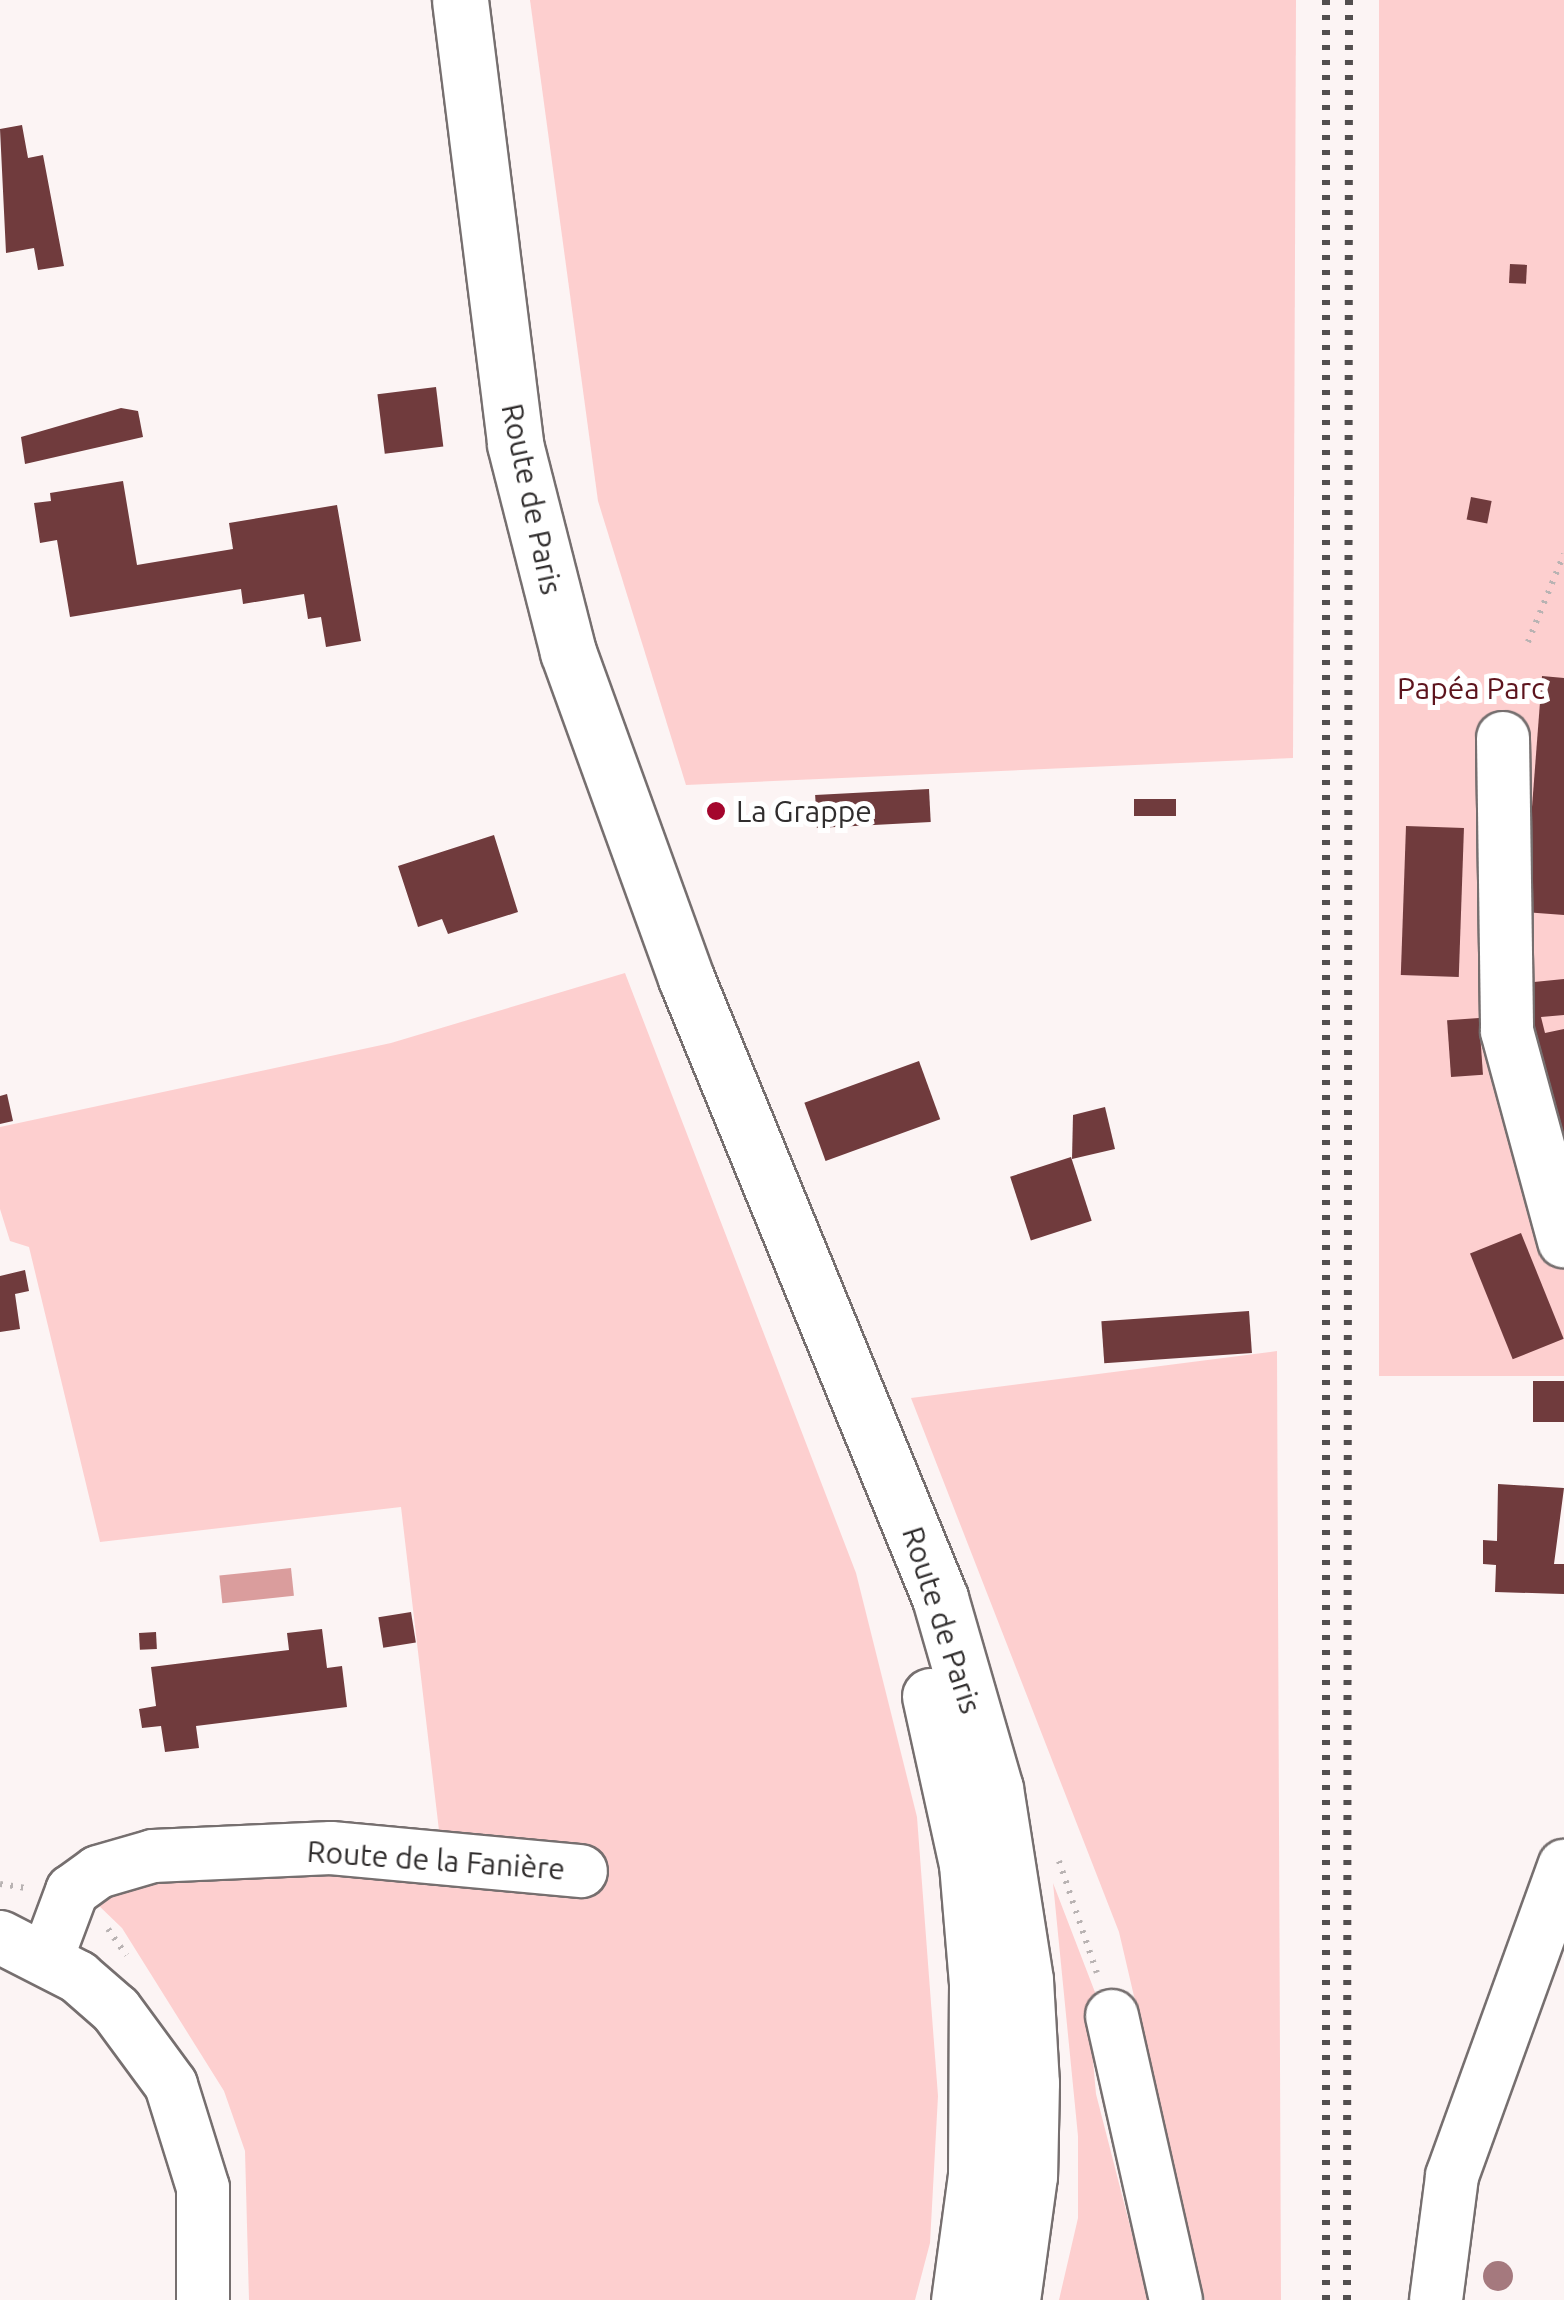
<!DOCTYPE html>
<html>
<head>
<meta charset="utf-8">
<style>
  body { margin:0 }
  #map { position:relative; width:1564px; height:2300px; overflow:hidden; background:#fcf4f4; font-family:Ubuntu,sans-serif }
  div>[style] { position:absolute }
  .green>* { inset:0; background:#fdcfcf; transform-origin:0 0 }
  .water>* { inset:0; background:#da9d9d; transform-origin:0 0 }
  .building>* { inset:0; background:#703b3d; transform-origin:0 0 }
  .path>* { height:6px; margin-top:-3px; transform-origin:0; background:repeating-linear-gradient(90deg,#b9b3b3 0 2.5px,transparent 0 10.5px) }
  .roads { filter:drop-shadow(2px 0 #766f6f) drop-shadow(-2px 0 #766f6f) drop-shadow(0 2px #766f6f) drop-shadow(0 -2px #766f6f) }
  .minor>* { height:52px; margin:-26px; padding:0 26px; transform-origin:26px; border-radius:26px; background:#fff }
  .major>* { height:55px; margin:-27.5px; padding:0 27.5px; transform-origin:27.5px; border-radius:27.5px; background:#fff }
  .rail>* { height:8px; margin-top:-4px; transform-origin:0; background:repeating-linear-gradient(90deg,#524e4e 0 5px,transparent 0 15px) }
  .trees>* { width:30px; height:30px; margin:-15px; border-radius:50%; background:#a5797e }
  .dots>* { width:28px; height:28px; translate:-50% -50%; box-sizing:border-box; border:5px solid #fff; border-radius:50% }
  span { translate:-50% -50%; white-space:nowrap; text-align:center; line-height:1.15; -webkit-text-stroke:10px #fff; paint-order:stroke }
  .street-label { font-size:30px; color:#302d2d }
  .park-label { font-size:30px; color:#5d141d }
  .poi-label { font-size:30px; color:#302d2d }
  .left { translate:0 -50%; text-align:left }
</style>
</head>
<body>
<div id="map">
  <div class="green">
    <div style="clip-path:polygon(530px 0,1296px 0,1293px 758px,686px 785px,598px 501px)"></div>
    <div style="left:1379px;top:0;width:185px;height:1376px"></div>
    <div style="clip-path:polygon(625px 973px,856px 1573px,917px 1817px,938px 2096px,930px 2243px,915px 2300px,249px 2300px,245px 2151px,224px 2091px,122px 1928px,95px 1902px,123px 1886px,440px 1839px,401px 1507px,100px 1542px,29px 1247px,10px 1241px,0 1209px,0 1127px,391px 1043px)"></div>
    <div style="clip-path:polygon(1277px 1351px,1281px 2300px,1205px 2300px,1119px 1932px,911px 1398px)"></div>
    <div style="clip-path:polygon(1053px 1883px,1103px 2013px,1090px 2027px,1096px 2094px,1149px 2300px,1059px 2300px,1078px 2218px,1078px 2136px)"></div>
  </div>
  <div class="water">
    <div style="left:291px;top:1568px;width:28px;height:72px;rotate:84deg"></div>
  </div>
  <div class="building">
    <div style="clip-path:polygon(22px 125px,28px 158px,43px 155px,64px 266px,38px 270px,34px 248px,6px 253px,0 129px)"></div>
    <div style="left:1510px;top:264px;width:17px;height:19px;rotate:3deg"></div>
    <div style="left:436px;top:387px;width:60px;height:59px;rotate:83deg"></div>
    <div style="clip-path:polygon(121px 408px,138px 411px,143px 437px,25px 464px,21px 437px)"></div>
    <div style="clip-path:polygon(123px 481px,137px 565px,233px 549px,229px 523px,337px 505px,361px 641px,326px 647px,321px 617px,308px 619px,304px 594px,243px 604px,241px 589px,70px 617px,57px 540px,40px 543px,34px 503px,51px 501px,50px 493px)"></div>
    <div style="left:1471px;top:497px;width:21px;height:23px;rotate:11deg"></div>
    <div style="clip-path:polygon(1542px 676px,1564px 678px,1564px 915px,1524px 912px)"></div>
    <div style="left:929px;top:789px;width:33px;height:114px;rotate:87deg"></div>
    <div style="left:1176px;top:799px;width:17px;height:42px;rotate:90deg"></div>
    <div style="left:1406px;top:826px;width:58px;height:149px;rotate:2deg"></div>
    <div style="clip-path:polygon(494px 835px,518px 912px,448px 934px,442px 919px,418px 927px,398px 866px)"></div>
    <div style="clip-path:polygon(1564px 979px,1564px 1015px,1541px 1017px,1545px 1033px,1564px 1029px,1564px 1173px,1524px 983px)"></div>
    <div style="left:1479px;top:1018px;width:57px;height:32px;rotate:86deg"></div>
    <div style="left:919px;top:1061px;width:62px;height:122px;rotate:70deg"></div>
    <div style="clip-path:polygon(7px 1094px,13px 1121px,0 1124px,0 1096px)"></div>
    <div style="clip-path:polygon(1105px 1107px,1115px 1149px,1072px 1159px,1073px 1115px)"></div>
    <div style="left:1071px;top:1157px;width:67px;height:64px;rotate:72deg"></div>
    <div style="left:1521px;top:1233px;width:114px;height:55px;rotate:68deg"></div>
    <div style="clip-path:polygon(25px 1270px,29px 1291px,15px 1294px,20px 1329px,0 1332px,0 1276px)"></div>
    <div style="left:1249px;top:1311px;width:42px;height:148px;rotate:86deg"></div>
    <div style="left:1564px;top:1381px;width:41px;height:31px;rotate:90deg"></div>
    <div style="clip-path:polygon(1498px 1484px,1564px 1488px,1554px 1564px,1564px 1564px,1564px 1594px,1495px 1592px,1496px 1565px,1483px 1564px,1483px 1540px,1497px 1541px)"></div>
    <div style="left:411px;top:1612px;width:31px;height:33px;rotate:81deg"></div>
    <div style="clip-path:polygon(322px 1629px,327px 1668px,342px 1666px,347px 1707px,196px 1726px,199px 1748px,165px 1752px,161px 1726px,142px 1728px,139px 1709px,156px 1706px,151px 1667px,289px 1650px,287px 1633px)"></div>
    <div style="left:156px;top:1632px;width:17px;height:17px;rotate:87deg"></div>
  </div>
  <div class="path">
    <div style="left:1528px;top:642px;width:95px;rotate:-67.8deg"></div>
    <div style="left:1059px;top:1861px;width:118px;rotate:71.3deg"></div>
    <div style="left:0;top:1884px;width:26px;rotate:9deg"></div>
    <div style="left:108px;top:1929px;width:32px;rotate:55deg"></div>
  </div>
  <div class="roads">
    <div class="minor">
      <div style="left:1503px;top:738px;width:293px;rotate:89.2deg"></div>
      <div style="left:1507px;top:1031px;width:218px;rotate:74.8deg"></div>
      <div style="left:0;top:1937px;width:88px;rotate:27.1deg"></div>
      <div style="left:78px;top:1977px;width:50px;rotate:41deg"></div>
      <div style="left:116px;top:2010px;width:93px;rotate:53.7deg"></div>
      <div style="left:171px;top:2085px;width:108px;rotate:72.7deg"></div>
      <div style="left:203px;top:2188px;width:112px;rotate:90deg"></div>
      <div style="left:47px;top:1958px;width:72px;rotate:-69.5deg"></div>
      <div style="left:72px;top:1891px;width:32px;rotate:-36deg"></div>
      <div style="left:98px;top:1872px;width:57px;rotate:-16.2deg"></div>
      <div style="left:153px;top:1856px;width:178px;rotate:-2.6deg"></div>
      <div style="left:331px;top:1848px;width:251px;rotate:5.3deg"></div>
      <div style="left:1112px;top:2016px;width:291px;rotate:77.3deg"></div>
      <div style="left:1436px;top:2300px;width:125px;rotate:-82.6deg"></div>
      <div style="left:1452px;top:2176px;width:330px;rotate:-70.1deg"></div>
    </div>
    <div class="major">
      <div style="left:460px;top:0;width:447px;rotate:82.9deg"></div>
      <div style="left:515px;top:444px;width:215px;rotate:75.7deg"></div>
      <div style="left:568px;top:652px;width:347px;rotate:70.1deg"></div>
      <div style="left:686px;top:978px;width:670px;rotate:67.72deg"></div>
      <div style="left:940px;top:1598px;width:198px;rotate:73.9deg"></div>
      <div style="left:995px;top:1788px;width:194px;rotate:81.1deg"></div>
      <div style="left:1025px;top:1980px;width:103px;rotate:86.7deg"></div>
      <div style="left:1031px;top:2083px;width:93px;rotate:91.2deg"></div>
      <div style="left:1029px;top:2176px;width:125px;rotate:97.8deg"></div>
      <div style="left:930px;top:1696px;width:172px;rotate:77.6deg"></div>
      <div style="left:967px;top:1864px;width:120px;rotate:85.2deg"></div>
      <div style="left:977px;top:1984px;width:191px;rotate:90.3deg"></div>
      <div style="left:976px;top:2175px;width:126px;rotate:97.7deg"></div>
    </div>
  </div>
  <div class="rail">
    <div style="left:1326px;top:2300px;width:2300px;rotate:-90deg"></div>
    <div style="left:1347px;top:2300px;width:2300px;rotate:-89.95deg"></div>
  </div>
  <div class="trees">
    <div style="left:1498px;top:2276px"></div>
  </div>
  <div class="dots">
    <div style="left:716px;top:811px;background:#a4062d"></div>
  </div>
  <div class="street-label">
    <span style="left:532px;top:499px;rotate:78deg">Route de Paris</span>
    <span style="left:942px;top:1620px;rotate:72deg">Route de Paris</span>
    <span style="left:436px;top:1860px;rotate:4deg">Route de la Fanière</span>
  </div>
  <div class="park-label">
    <span style="left:1471px;top:688px">Papéa Parc</span>
  </div>
  <div class="poi-label">
    <span class="left" style="left:736px;top:811px">La Grappe</span>
  </div>
</div>
</body>
</html>
